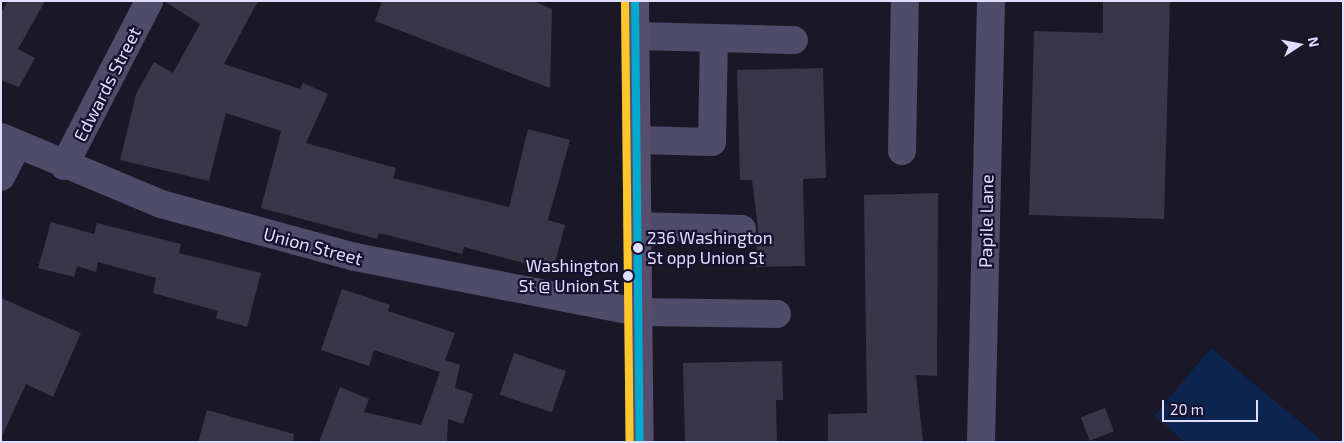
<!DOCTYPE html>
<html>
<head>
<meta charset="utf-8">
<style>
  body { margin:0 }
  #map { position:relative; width:1344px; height:443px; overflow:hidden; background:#1a1727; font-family:"Exo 2",sans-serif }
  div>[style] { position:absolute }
  .water>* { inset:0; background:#0c244e }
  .building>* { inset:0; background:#393648; transform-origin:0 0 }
  .minor>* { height:28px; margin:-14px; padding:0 14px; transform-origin:14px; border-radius:14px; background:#4e4c68 }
  .major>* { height:28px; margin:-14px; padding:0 14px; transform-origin:14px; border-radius:14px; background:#574d6c }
  .bus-1>* { height:8px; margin:-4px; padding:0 4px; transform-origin:4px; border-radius:4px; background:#00a9ce }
  .bus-2>* { height:8px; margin:-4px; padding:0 4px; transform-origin:4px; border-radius:4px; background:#ffc72c }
  .dots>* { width:14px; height:14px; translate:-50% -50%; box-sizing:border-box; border:2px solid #16112d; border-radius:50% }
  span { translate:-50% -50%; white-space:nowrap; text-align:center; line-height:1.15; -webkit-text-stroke:4.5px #16112d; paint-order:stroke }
  .bus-label { font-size:17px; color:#e1ddff }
  .left { translate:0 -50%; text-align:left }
  .right { translate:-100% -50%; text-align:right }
  .street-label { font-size:18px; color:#e1ddff }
  .frame { position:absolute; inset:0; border:2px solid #e1ddff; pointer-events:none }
  .north { position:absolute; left:1274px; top:20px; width:50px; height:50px; -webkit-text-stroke:4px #16112d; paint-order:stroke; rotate:79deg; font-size:14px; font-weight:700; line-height:20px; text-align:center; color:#e1ddff }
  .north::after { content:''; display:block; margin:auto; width:18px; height:22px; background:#e1ddff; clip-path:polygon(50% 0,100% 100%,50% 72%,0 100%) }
  .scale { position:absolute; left:1162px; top:400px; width:96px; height:22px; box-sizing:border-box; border:2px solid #e1ddff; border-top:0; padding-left:6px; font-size:15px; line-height:18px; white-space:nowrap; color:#e1ddff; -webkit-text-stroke:4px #16112d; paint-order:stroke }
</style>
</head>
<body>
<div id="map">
  <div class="water">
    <div style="clip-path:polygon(1211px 348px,1324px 442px,1185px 442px,1154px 416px)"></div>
  </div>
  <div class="building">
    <div style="clip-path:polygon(8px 1px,45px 1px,18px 49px,35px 58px,19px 87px,1px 80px,1px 13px)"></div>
    <div style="clip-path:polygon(164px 1px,258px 1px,224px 64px,300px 89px,303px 83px,328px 94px,306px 143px,396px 168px,393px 178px,509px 207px,528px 129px,570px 140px,548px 220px,565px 225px,553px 271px,464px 247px,462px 254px,379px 233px,377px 239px,261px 208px,281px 131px,226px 113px,209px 181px,120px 160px,136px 94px,154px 62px,173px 73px,200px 24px)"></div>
    <div style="clip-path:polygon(382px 1px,533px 1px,552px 9px,550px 88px,375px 21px)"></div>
    <div style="clip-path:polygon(1103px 1px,1170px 1px,1164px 219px,1029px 215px,1034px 31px,1103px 33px)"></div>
    <div style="clip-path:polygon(823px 68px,826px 178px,803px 179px,805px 266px,755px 267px,758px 229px,752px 180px,740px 180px,737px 70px)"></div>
    <div style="clip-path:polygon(938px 193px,937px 376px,916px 375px,923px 442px,828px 442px,828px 414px,867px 413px,864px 195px)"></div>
    <div style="clip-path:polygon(51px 222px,94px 234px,97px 223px,181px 244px,179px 253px,261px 273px,247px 327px,216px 318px,218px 311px,153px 293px,156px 278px,98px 262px,96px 272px,77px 266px,74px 277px,38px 268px)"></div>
    <div style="clip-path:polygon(342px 289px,390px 305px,388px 311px,455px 333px,445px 360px,460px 365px,455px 388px,473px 394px,463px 424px,448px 419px,447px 442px,319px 442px,340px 387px,369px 399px,364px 412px,421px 425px,440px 372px,374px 350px,369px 366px,321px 350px)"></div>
    <div style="clip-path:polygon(1px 298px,81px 333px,53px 397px,26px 384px,1px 438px)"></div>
    <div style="left:514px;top:353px;width:55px;height:44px;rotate:19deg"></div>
    <div style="clip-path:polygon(782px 361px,783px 400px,776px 400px,777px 442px,685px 442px,683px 363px)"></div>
    <div style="left:1105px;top:408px;width:25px;height:26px;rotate:69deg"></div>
    <div style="clip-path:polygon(207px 410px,294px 434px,293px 442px,198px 442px)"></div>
  </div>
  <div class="minor">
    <div style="left:636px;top:36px;width:158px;rotate:1.5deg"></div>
    <div style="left:1px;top:137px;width:173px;rotate:22.7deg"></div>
    <div style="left:161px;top:204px;width:201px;rotate:15.3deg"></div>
    <div style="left:355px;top:257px;width:288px;rotate:11deg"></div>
    <div style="left:638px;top:312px;width:139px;rotate:0.8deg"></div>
    <div style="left:637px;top:140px;width:75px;rotate:1.5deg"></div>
    <div style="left:712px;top:142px;width:103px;rotate:-88.9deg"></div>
    <div style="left:902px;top:151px;width:150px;rotate:-88.9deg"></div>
    <div style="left:64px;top:166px;width:186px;rotate:-62.7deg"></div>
    <div style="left:1px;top:177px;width:34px;rotate:-63deg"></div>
    <div style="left:637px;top:226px;width:105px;rotate:1.6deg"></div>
    <div style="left:981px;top:442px;width:441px;rotate:-88.7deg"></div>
  </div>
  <div class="major">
    <div style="left:635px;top:1px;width:441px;rotate:89.4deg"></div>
  </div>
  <div class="bus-1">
    <div style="left:635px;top:1px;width:441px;rotate:89.4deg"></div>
  </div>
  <div class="bus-2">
    <div style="left:625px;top:1px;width:441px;rotate:89.4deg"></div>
  </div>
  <div class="dots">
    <div style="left:638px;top:248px;background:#e1ddff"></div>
    <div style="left:628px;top:276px;background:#e1ddff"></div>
  </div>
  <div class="bus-label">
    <span class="left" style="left:647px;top:248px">236 Washington<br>St opp Union St</span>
    <span class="right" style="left:619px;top:276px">Washington<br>St @ Union St</span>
  </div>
  <div class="street-label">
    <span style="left:107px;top:84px;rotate:-63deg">Edwards Street</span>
    <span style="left:986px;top:221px;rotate:-89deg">Papile Lane</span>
    <span style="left:313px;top:246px;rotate:15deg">Union Street</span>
  </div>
  <div class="frame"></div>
  <div class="north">N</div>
  <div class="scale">20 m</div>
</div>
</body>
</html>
